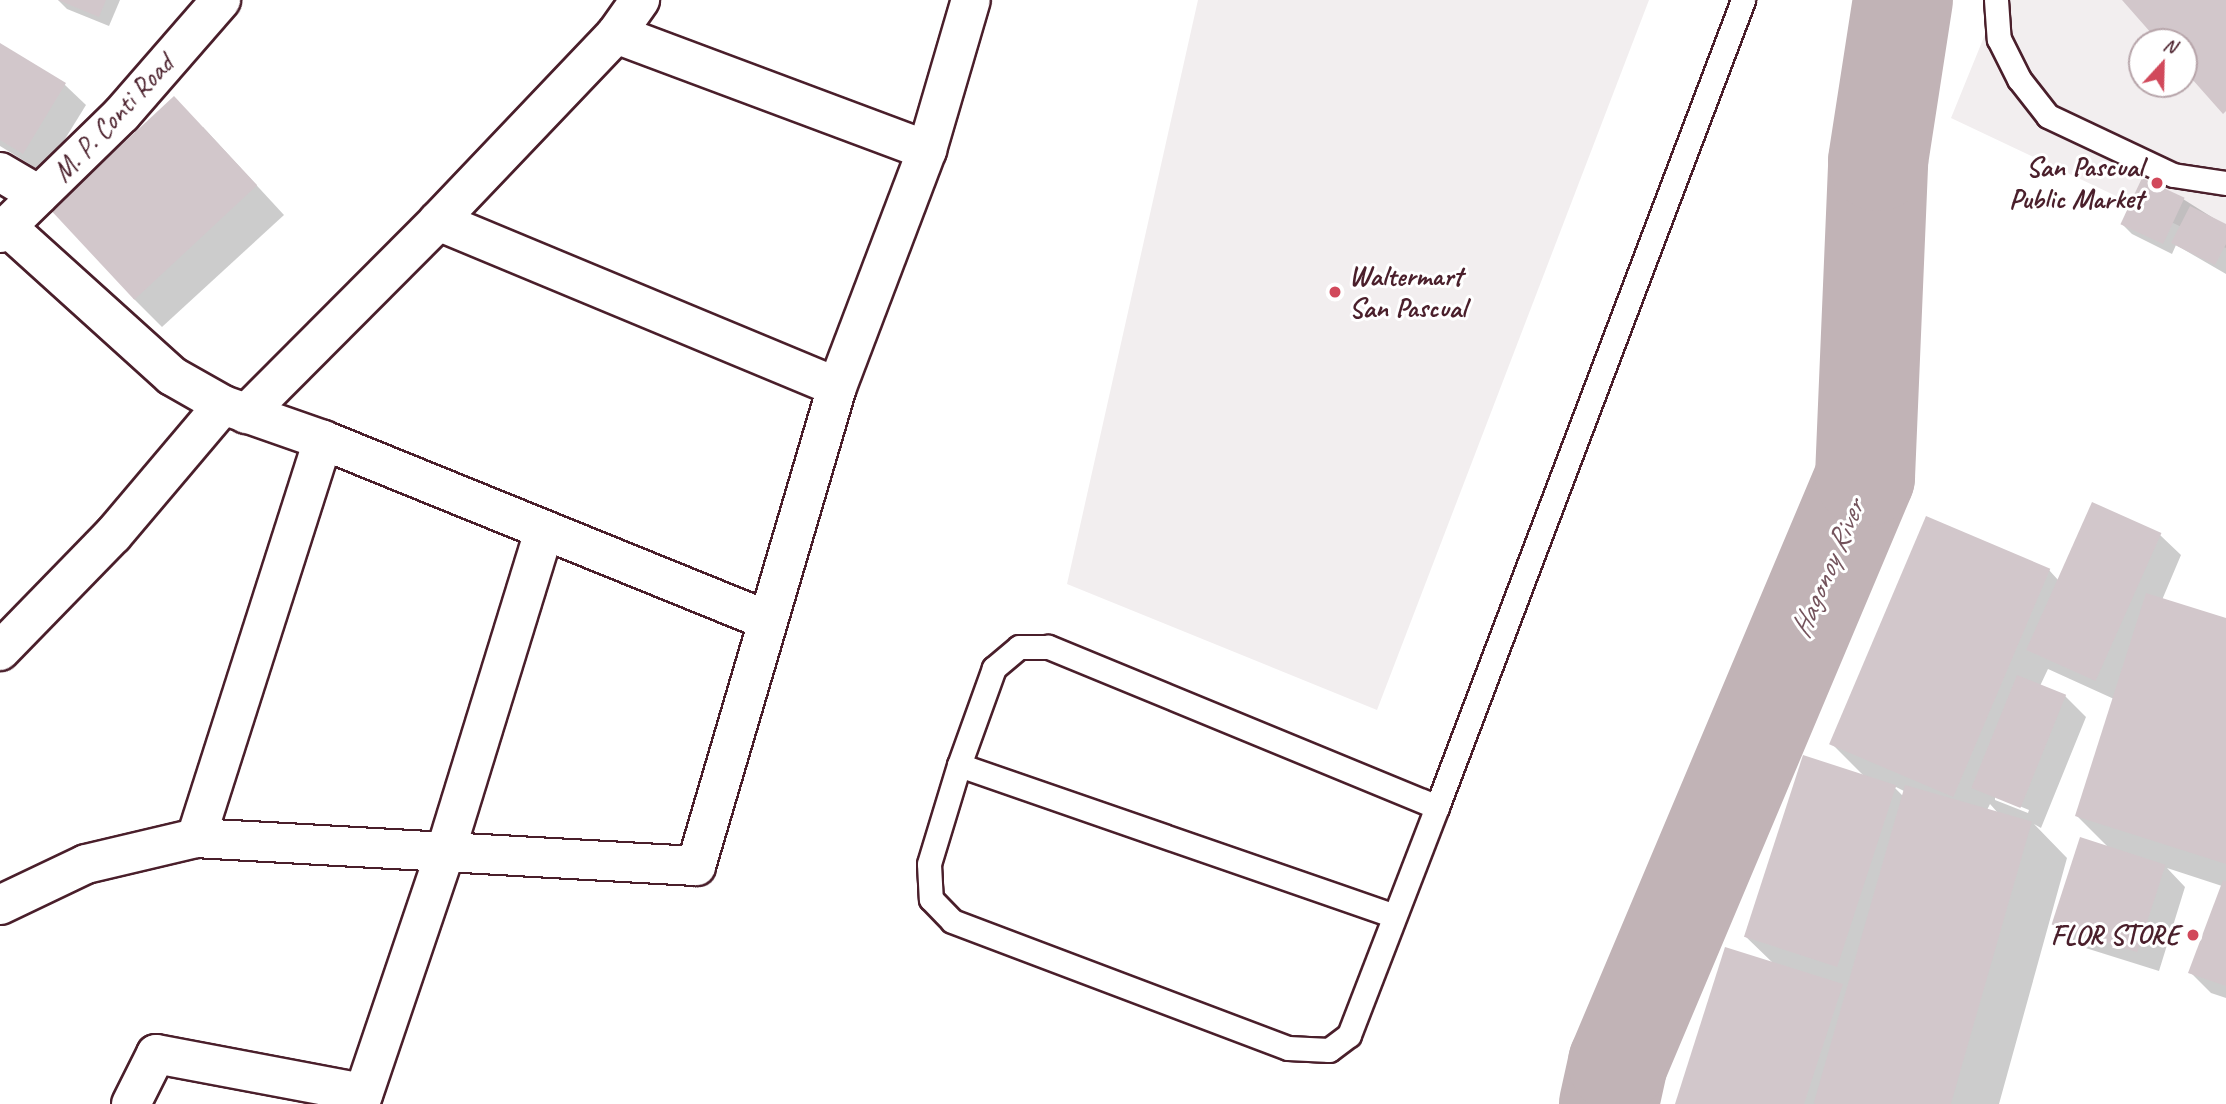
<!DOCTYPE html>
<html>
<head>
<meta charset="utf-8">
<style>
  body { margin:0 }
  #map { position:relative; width:2226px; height:1104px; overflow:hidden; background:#fff; font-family:Caveat,sans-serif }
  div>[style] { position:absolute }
  .built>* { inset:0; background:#f2eeef }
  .shadow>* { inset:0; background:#0003 }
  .river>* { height:100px; margin:-50px; padding:0 50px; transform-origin:50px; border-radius:50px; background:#c1b3b6 }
  .building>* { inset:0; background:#d2c7cb; transform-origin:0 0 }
  .roads { filter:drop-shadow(2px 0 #4a1f2b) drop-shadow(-2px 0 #4a1f2b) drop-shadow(0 2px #4a1f2b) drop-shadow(0 -2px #4a1f2b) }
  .lane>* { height:23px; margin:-11.5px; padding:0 11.5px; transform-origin:11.5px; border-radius:11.5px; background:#fff }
  .street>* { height:38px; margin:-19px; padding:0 19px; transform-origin:19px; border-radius:19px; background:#fff }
  .dots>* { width:19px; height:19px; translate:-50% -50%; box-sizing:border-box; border:4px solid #fff; border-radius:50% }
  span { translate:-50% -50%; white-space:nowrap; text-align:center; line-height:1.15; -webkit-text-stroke:6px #fff; paint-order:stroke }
  .street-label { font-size:28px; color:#4a1f2b }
  .poi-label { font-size:28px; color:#4a1f2b; font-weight:700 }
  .right { translate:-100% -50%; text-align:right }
  .left { translate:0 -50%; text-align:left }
  .water-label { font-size:30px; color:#74535c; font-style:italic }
  .north { position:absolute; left:2128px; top:28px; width:70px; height:70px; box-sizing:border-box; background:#fff; border:2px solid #b7a5aa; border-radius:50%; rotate:22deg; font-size:19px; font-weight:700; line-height:28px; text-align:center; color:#4a1f2b }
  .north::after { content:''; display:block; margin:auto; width:24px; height:32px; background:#d1495b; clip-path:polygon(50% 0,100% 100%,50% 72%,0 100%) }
</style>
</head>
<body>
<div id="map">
  <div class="built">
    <div style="clip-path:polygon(1198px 0,1649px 0,1377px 710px,1067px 584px)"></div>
    <div style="clip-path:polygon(evenodd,1999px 0,2226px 0,2226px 248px,1951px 118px,1999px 0,2142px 42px,2184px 42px,2184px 84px,2142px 84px,2142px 42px)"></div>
  </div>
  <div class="shadow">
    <div style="clip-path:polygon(58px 0,120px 0,109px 26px,67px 9px)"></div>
    <div style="clip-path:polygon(0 45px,65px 85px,86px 105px,44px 173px,0 146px)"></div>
    <div style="clip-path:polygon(203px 127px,284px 215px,162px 327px,133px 298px)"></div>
    <div style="clip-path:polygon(2183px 199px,2226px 226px,2226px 274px,2176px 245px,2172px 254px,2132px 234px,2122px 224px)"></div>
    <div style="clip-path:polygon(evenodd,2160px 535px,2181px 555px,2162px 600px,2226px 620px,2226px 998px,2211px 993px,2190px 972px,2222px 886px,2167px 868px,2185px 887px,2159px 971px,2076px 945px,2055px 924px,2110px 849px,2077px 816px,2114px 699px,2048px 669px,2040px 686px,2065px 696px,2086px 717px,2041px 828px,2034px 824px,2067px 858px,1999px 1104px,1677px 1104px,1774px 964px,1745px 936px,1865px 777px,1831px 743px,2049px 570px,2059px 581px,2160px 535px,1896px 787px,1904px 791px,1904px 797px,1895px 788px,1896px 787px,2160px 535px,1995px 796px,2029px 810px,2028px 813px,1995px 800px,1995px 796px,2160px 535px,1990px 804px,1998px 813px,1987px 810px,1990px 804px)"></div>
  </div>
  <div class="river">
    <div style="left:1609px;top:1104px;width:42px;rotate:-77.6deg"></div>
    <div style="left:1618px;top:1063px;width:636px;rotate:-67.14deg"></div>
    <div style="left:1865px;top:477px;width:316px;rotate:-87.6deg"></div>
    <div style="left:1878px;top:161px;width:163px;rotate:-81.2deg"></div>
  </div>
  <div class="building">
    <div style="clip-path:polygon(58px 0,106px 0,99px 17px)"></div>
    <div style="clip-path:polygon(2122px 0,2226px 0,2226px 111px,2223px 114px,2184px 70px,2184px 42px,2159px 42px)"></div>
    <div style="clip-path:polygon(0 43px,66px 83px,23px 154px,0 140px)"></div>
    <div style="left:174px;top:96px;width:122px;height:168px;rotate:47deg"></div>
    <div style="left:2142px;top:178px;width:47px;height:51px;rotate:25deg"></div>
    <div style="clip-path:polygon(2190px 206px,2226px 224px,2226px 244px,2215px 265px,2171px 243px)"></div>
    <div style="left:2092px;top:502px;width:76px;height:162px;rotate:24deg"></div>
    <div style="left:1926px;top:516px;width:135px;height:248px;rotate:23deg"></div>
    <div style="clip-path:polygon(2146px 593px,2226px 618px,2226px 864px,2075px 816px)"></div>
    <div style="left:2017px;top:675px;width:53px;height:122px;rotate:22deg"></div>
    <div style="left:1803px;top:755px;width:98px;height:191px;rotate:18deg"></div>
    <div style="left:1905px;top:785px;width:132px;height:331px;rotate:16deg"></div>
    <div style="left:2080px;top:837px;width:90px;height:92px;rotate:18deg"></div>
    <div style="clip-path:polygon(2223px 880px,2226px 881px,2226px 986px,2188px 973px)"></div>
    <div style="clip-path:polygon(1725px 947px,1843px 984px,1804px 1104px,1675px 1104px)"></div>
  </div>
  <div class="roads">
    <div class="lane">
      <div style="left:1996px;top:0;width:39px;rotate:86deg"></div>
      <div style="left:1999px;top:39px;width:45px;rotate:63.4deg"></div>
      <div style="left:2019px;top:79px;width:47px;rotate:51.9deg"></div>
      <div style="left:2048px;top:116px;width:138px;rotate:25.3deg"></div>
      <div style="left:2173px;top:175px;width:54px;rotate:8.6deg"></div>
      <div style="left:959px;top:765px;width:460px;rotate:19.1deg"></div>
      <div style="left:1437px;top:807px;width:421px;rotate:-157.6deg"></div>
      <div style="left:1048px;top:647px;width:29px;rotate:180deg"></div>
      <div style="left:1019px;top:647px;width:33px;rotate:140deg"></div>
      <div style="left:994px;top:668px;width:103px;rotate:109.8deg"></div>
      <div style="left:959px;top:765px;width:103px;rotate:106.9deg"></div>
      <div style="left:929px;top:864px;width:35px;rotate:87deg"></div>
      <div style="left:931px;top:899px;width:30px;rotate:46deg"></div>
      <div style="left:952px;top:921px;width:359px;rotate:20.7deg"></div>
      <div style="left:1288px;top:1048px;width:41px;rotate:2.8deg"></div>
      <div style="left:1329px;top:1050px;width:25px;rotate:-37deg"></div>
      <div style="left:1349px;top:1035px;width:244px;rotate:-68.9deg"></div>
      <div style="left:1437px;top:807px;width:863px;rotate:-69.23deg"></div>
    </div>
    <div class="street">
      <div style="left:616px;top:34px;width:332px;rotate:20.5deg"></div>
      <div style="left:0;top:172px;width:45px;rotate:30.5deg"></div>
      <div style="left:438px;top:221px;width:432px;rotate:22.6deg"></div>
      <div style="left:6px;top:226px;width:224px;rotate:42.1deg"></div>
      <div style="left:172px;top:376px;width:59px;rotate:29.6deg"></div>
      <div style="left:223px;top:405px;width:106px;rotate:19.3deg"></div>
      <div style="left:323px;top:440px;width:478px;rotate:22.1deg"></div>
      <div style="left:0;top:233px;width:170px;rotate:-44.3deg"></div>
      <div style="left:122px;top:114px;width:151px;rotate:-49deg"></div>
      <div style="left:246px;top:414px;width:272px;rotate:-45.1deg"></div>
      <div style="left:438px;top:221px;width:258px;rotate:-46.4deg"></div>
      <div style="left:616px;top:34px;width:42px;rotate:-54.8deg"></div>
      <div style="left:0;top:651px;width:162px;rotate:-45.8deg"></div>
      <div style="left:113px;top:535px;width:170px;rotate:-49.8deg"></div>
      <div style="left:196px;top:838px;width:418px;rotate:-72.3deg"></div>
      <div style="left:0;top:905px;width:95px;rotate:-25.5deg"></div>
      <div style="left:86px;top:864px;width:113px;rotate:-13.3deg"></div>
      <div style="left:196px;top:838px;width:501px;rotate:3.21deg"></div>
      <div style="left:696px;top:866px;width:499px;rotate:-73.6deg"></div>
      <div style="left:837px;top:387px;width:254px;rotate:-69.2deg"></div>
      <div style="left:927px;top:150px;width:156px;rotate:-73.7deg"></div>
      <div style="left:131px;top:1104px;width:56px;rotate:-63.4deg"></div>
      <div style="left:156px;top:1054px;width:211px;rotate:10.7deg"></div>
      <div style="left:360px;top:1104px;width:265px;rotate:-71.3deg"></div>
      <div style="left:445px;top:853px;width:337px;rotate:-72.9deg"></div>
    </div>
  </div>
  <div class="dots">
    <div style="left:2157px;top:183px;background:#d1495b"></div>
    <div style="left:1335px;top:292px;background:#d1495b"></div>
    <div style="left:2193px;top:935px;background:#d1495b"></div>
  </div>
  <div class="street-label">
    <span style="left:113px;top:118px;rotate:-47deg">M. P. Conti Road</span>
  </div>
  <div class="poi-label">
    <span class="right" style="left:2143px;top:183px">San Pascual<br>Public Market</span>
    <span class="left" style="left:1349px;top:292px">Waltermart<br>San Pascual</span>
    <span class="right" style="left:2179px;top:935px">FLOR STORE</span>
  </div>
  <div class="water-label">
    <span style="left:1827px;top:569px;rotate:-67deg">Hagonoy River</span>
  </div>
  <div class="north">N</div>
</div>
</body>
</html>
